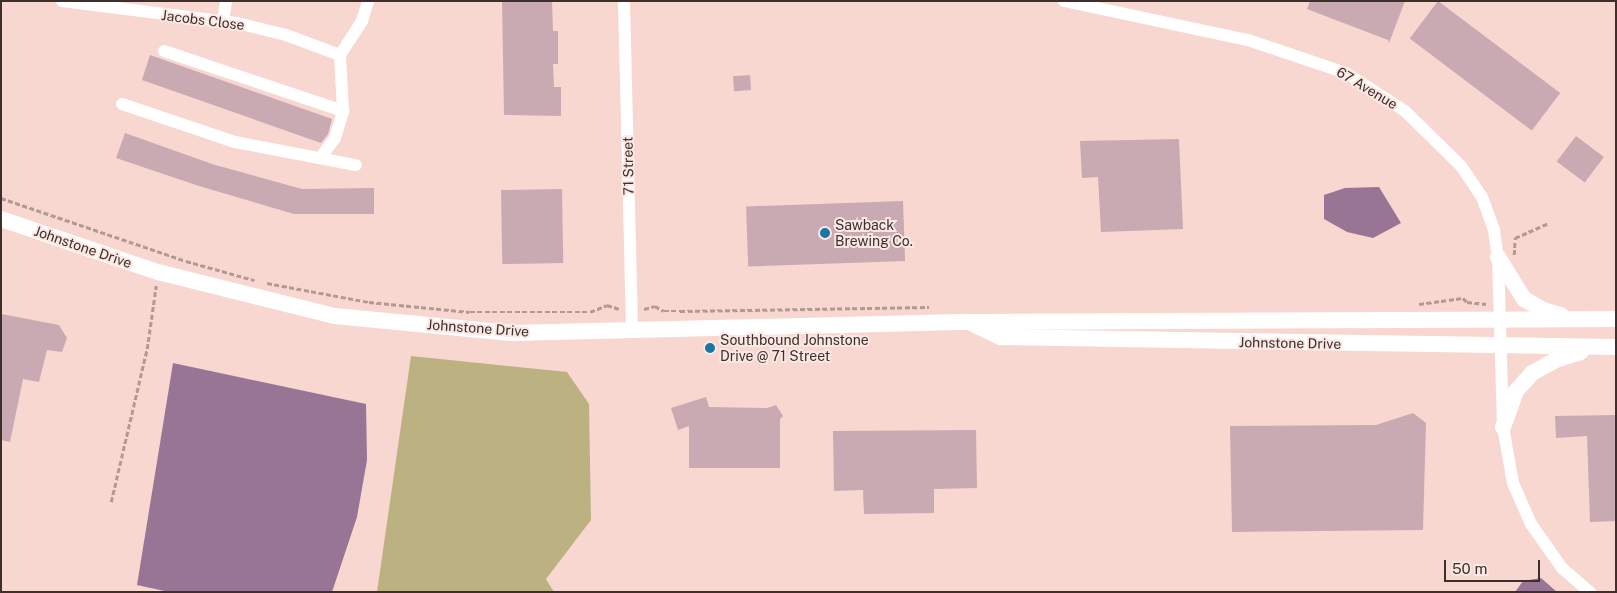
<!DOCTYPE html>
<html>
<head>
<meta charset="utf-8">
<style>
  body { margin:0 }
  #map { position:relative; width:1617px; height:593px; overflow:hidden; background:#f7d7cf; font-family:"Public Sans",sans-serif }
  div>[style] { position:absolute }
  .forest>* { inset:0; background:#bcb181 }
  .water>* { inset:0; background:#997595 }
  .building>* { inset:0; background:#c9aab2; transform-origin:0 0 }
  .path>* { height:2.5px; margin-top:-1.25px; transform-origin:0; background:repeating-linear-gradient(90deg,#b29993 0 5px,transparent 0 7.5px) }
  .minor>* { height:12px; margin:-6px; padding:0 6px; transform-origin:6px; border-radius:6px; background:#fff }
  .major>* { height:16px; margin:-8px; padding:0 8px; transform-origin:8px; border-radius:8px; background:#fff }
  .dots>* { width:14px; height:14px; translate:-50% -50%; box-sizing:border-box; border:2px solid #fbe7e3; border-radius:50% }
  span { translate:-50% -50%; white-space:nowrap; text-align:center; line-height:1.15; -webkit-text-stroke:4px #fbe7e3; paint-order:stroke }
  .street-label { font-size:14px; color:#3c2f2c }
  .poi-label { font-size:14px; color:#3c2f2c }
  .left { translate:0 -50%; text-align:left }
  .frame { position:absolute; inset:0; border:2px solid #3c2f2c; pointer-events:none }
  .scale { position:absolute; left:1444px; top:560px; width:96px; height:22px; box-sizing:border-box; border:2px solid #3c2f2c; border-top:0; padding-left:6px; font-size:15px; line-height:18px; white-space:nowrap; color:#3c2f2c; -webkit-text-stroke:4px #fbe7e3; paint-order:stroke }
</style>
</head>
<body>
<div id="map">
  <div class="forest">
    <div style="clip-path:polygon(411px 356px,567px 372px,589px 404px,591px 520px,546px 579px,554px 592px,377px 592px)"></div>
  </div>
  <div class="water">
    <div style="clip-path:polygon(1379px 187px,1401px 223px,1373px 238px,1347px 232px,1324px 219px,1324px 195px,1345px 188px)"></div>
    <div style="clip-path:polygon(173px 363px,366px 404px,367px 460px,357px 517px,332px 592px,169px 592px,137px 585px)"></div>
    <div style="clip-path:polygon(1541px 578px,1557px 592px,1515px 592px,1523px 581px)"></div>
  </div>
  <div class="building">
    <div style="clip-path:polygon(502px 1px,552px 1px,553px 31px,558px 31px,558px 64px,553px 64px,554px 87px,561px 87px,561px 116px,504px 115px)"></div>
    <div style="clip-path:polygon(1310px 1px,1405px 1px,1389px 43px,1388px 40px,1307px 9px)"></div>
    <div style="left:1438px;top:1px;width:153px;height:47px;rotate:37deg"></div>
    <div style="clip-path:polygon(150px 55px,332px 119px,328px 134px,321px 143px,142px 80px)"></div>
    <div style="left:750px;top:75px;width:15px;height:17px;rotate:86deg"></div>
    <div style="clip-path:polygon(125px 133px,212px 164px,302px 189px,374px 188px,374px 214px,294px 214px,199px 186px,116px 158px)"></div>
    <div style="left:1576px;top:136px;width:35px;height:32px;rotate:37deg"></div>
    <div style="clip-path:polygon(1179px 139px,1183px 229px,1101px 232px,1098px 177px,1082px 178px,1080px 141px)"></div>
    <div style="left:562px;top:189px;width:74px;height:61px;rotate:89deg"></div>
    <div style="left:903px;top:201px;width:60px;height:157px;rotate:88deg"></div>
    <div style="clip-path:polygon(1px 314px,59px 325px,67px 338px,62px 352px,47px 350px,39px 382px,23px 379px,10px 442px,1px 440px)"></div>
    <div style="clip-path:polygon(706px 397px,709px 407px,767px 408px,776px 405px,783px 416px,780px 419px,780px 468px,689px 468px,689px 426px,678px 430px,671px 408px)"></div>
    <div style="clip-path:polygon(1413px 413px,1426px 423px,1423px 530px,1232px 532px,1230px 426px,1376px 425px)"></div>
    <div style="clip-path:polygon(1616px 415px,1616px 521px,1590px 522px,1587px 436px,1556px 438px,1555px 416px)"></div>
    <div style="clip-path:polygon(976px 430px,977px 488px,934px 489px,934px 513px,864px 514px,863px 490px,834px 491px,833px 431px)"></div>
  </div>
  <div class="path">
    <div style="left:1px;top:198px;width:195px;rotate:18.8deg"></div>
    <div style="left:186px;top:261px;width:71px;rotate:15.6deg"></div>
    <div style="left:1514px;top:255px;width:17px;rotate:-87deg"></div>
    <div style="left:1515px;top:238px;width:36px;rotate:-24deg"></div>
    <div style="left:267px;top:283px;width:104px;rotate:10.6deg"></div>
    <div style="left:369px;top:302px;width:101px;rotate:5.7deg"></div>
    <div style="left:470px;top:312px;width:120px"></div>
    <div style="left:590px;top:312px;width:18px;rotate:-22deg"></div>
    <div style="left:607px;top:305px;width:13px;rotate:18deg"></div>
    <div style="left:1419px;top:304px;width:44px;rotate:-7.8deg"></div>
    <div style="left:1463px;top:298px;width:6px;rotate:45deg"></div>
    <div style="left:1467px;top:302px;width:19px;rotate:6deg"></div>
    <div style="left:644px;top:309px;width:11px;rotate:-15deg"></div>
    <div style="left:655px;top:306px;width:10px;rotate:29deg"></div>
    <div style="left:664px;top:311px;width:16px"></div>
    <div style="left:680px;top:311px;width:249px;rotate:-0.9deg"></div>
    <div style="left:111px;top:502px;width:157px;rotate:-76.8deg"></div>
    <div style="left:147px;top:349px;width:64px;rotate:-81.9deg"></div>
  </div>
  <div class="minor">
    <div style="left:62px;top:1px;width:176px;rotate:7.2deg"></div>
    <div style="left:237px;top:23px;width:50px;rotate:13.8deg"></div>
    <div style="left:286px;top:35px;width:58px;rotate:20.3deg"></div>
    <div style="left:624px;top:1px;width:331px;rotate:88.6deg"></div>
    <div style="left:1064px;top:1px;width:188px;rotate:12deg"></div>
    <div style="left:1248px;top:40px;width:103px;rotate:18.6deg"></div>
    <div style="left:1346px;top:73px;width:70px;rotate:32.8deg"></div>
    <div style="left:1405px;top:111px;width:78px;rotate:44.5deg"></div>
    <div style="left:1461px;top:166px;width:37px;rotate:56deg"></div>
    <div style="left:1482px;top:197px;width:35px;rotate:70deg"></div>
    <div style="left:1494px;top:230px;width:27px;rotate:82deg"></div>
    <div style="left:1498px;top:257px;width:170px;rotate:88.3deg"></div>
    <div style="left:1503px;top:427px;width:57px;rotate:79.9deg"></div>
    <div style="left:1513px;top:483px;width:45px;rotate:66.3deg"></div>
    <div style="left:1531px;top:524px;width:54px;rotate:54.8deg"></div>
    <div style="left:1562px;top:568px;width:37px;rotate:41deg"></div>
    <div style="left:223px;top:22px;width:21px;rotate:-82deg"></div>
    <div style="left:164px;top:51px;width:189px;rotate:18.5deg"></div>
    <div style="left:122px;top:104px;width:119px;rotate:18.6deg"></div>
    <div style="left:235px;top:142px;width:123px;rotate:10.8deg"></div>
    <div style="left:320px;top:158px;width:25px;rotate:-53deg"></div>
    <div style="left:335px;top:138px;width:28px;rotate:-73deg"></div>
    <div style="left:343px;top:111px;width:56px;rotate:-93.1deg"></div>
    <div style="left:340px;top:55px;width:40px;rotate:-57.1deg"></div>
    <div style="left:362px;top:21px;width:21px;rotate:-73deg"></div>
  </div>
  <div class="major">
    <div style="left:1px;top:219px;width:166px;rotate:18.7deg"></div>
    <div style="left:158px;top:272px;width:182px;rotate:14deg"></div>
    <div style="left:335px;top:316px;width:179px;rotate:5.5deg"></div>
    <div style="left:513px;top:333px;width:456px;rotate:-1.4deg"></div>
    <div style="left:969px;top:322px;width:647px;rotate:-0.27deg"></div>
    <div style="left:1498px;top:257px;width:49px;rotate:58.2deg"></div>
    <div style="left:1524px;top:299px;width:22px;rotate:30deg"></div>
    <div style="left:1543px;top:310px;width:19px;rotate:16deg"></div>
    <div style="left:973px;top:324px;width:30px;rotate:26deg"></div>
    <div style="left:1000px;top:337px;width:616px;rotate:0.93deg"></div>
    <div style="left:1503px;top:427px;width:38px;rotate:-70deg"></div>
    <div style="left:1516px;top:391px;width:24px;rotate:-48deg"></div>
    <div style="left:1532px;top:373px;width:26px;rotate:-29deg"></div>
    <div style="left:1555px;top:360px;width:27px;rotate:-17deg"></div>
  </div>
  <div class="dots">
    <div style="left:825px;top:233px;background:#1a77a5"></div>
    <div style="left:710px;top:348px;background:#1a77a5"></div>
  </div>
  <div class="street-label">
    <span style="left:203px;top:20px;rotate:7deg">Jacobs Close</span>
    <span style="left:1367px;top:88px;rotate:31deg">67 Avenue</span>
    <span style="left:628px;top:166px;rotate:-91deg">71 Street</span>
    <span style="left:83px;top:247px;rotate:19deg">Johnstone Drive</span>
    <span style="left:478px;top:328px;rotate:4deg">Johnstone Drive</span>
    <span style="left:1290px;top:343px;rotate:1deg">Johnstone Drive</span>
  </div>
  <div class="poi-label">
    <span class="left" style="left:835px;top:233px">Sawback<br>Brewing Co.</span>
    <span class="left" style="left:720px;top:348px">Southbound Johnstone<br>Drive @ 71 Street</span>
  </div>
  <div class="frame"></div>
  <div class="scale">50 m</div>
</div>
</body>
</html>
